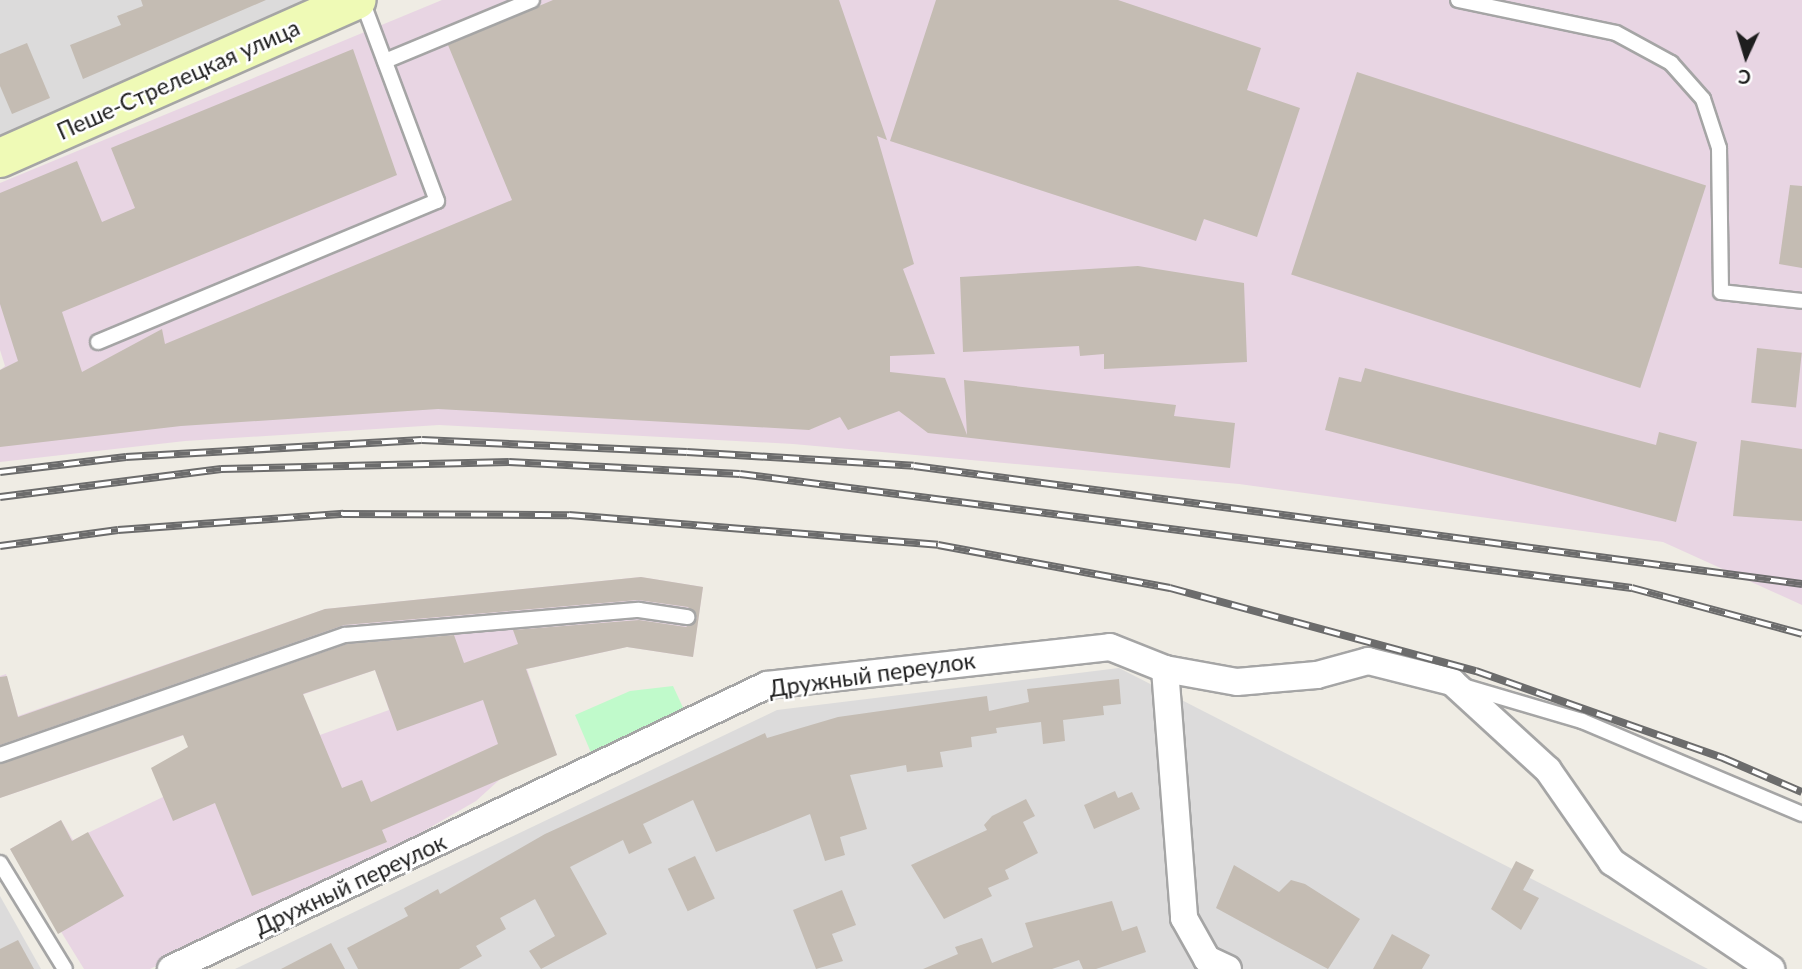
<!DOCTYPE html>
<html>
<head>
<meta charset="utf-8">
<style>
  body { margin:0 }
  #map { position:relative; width:1802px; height:969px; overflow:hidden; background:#efece4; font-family:Lato,sans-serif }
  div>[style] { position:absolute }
  .residential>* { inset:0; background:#dcdbdb }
  .industrial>* { inset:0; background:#e8d5e3 }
  .park>* { inset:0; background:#c0facb }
  .building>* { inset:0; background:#c4bcb3; transform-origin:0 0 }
  .roads { filter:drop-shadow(2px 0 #a5a5a5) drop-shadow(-2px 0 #a5a5a5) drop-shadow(0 2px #a5a5a5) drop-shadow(0 -2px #a5a5a5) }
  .lane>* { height:14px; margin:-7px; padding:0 7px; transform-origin:7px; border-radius:7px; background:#fff }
  .street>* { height:26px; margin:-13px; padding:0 13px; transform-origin:13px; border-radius:13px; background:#fff }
  .secondary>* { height:38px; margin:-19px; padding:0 19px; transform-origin:19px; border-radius:19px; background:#effab6 }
  .rail>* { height:8px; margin-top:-4px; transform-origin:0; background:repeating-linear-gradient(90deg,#fff 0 16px,#6c6c6c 0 32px); box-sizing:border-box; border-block:2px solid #6c6c6c }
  span { translate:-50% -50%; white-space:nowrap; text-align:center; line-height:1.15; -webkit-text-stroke:5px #fff; paint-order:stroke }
  .street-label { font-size:23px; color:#1e1e1e }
  .north { position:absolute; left:1711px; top:21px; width:70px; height:70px; -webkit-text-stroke:5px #fff; paint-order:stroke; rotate:184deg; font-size:19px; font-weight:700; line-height:28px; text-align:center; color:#1e1e1e }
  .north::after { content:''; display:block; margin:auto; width:24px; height:32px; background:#1e1e1e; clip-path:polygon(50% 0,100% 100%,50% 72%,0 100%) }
</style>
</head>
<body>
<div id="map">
  <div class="residential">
    <div style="clip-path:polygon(0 0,313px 0,0 139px)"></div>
    <div style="clip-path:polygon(1119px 668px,1708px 969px,235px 969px,777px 710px)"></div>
    <div style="clip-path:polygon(0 896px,41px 969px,0 969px)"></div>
  </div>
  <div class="industrial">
    <div style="clip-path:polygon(442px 0,1802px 0,1802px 605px,1663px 542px,1239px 484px,793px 444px,439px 425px,185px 441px,0 462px,0 370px,5px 366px,0 350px,0 183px)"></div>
    <div style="clip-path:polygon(641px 577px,703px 587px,693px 657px,627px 647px,527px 669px,557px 755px,508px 772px,476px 801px,384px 854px,150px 969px,84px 969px,10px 849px,61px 820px,73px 840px,163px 797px,310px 710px,320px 735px,389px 710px,375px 670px,0 798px,0 676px,6px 674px,18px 716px,325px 609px)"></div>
  </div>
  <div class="park">
    <div style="clip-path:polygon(673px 686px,686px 714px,592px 755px,575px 715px,630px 691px)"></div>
  </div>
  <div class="building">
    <div style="clip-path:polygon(141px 0,266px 0,83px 79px,70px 45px,121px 25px,117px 16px,143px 6px)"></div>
    <div style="clip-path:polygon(553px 0,839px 0,887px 140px,877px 136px,914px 264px,903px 269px,935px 354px,890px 356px,890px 372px,945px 378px,967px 435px,964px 380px,1176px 405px,1174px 416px,1235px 423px,1230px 468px,928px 433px,899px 411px,848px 430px,840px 417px,809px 430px,438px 409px,181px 426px,0 447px,0 370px,18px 361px,0 304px,0 193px,77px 161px,102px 222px,135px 208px,111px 148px,353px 49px,397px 175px,62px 312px,82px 372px,162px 329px,165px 344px,512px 200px,448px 45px)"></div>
    <div style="clip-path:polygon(936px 0,1118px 0,1261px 48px,1247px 90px,1300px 108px,1257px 237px,1204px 219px,1196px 241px,890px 141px)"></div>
    <div style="clip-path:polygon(27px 43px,50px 98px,12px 114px,0 86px,0 54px)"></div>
    <div style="left:1357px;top:72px;width:367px;height:213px;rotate:18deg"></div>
    <div style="clip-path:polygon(1790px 185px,1802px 186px,1802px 268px,1779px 264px)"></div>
    <div style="clip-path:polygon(1138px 266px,1244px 283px,1247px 362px,1104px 369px,1104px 354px,1080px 356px,1079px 346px,963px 352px,960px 277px)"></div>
    <div style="left:1757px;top:348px;width:45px;height:55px;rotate:6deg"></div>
    <div style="clip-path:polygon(1365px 368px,1656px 445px,1659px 432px,1697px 442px,1676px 522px,1325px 430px,1339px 377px,1361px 382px)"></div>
    <div style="clip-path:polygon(1741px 440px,1802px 449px,1802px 521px,1733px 516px)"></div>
    <div style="clip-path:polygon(evenodd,641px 577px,703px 587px,693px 657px,627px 647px,526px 669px,557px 755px,382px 830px,387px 842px,252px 896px,215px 803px,173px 821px,151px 768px,188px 747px,183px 735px,0 798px,0 764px,347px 644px,454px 635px,464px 663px,518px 644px,513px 630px,639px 620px,686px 627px,697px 618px,688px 607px,638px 600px,344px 625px,0 745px,0 677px,7px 676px,18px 717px,325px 609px,641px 577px,375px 670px,397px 731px,483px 700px,498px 744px,371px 802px,362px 780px,342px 788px,303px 694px,375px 670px)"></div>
    <div style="clip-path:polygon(1119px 679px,1121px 704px,1103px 706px,1104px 715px,1063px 720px,1065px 741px,1043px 744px,1041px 722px,996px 728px,997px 733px,971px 737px,972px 747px,940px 752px,943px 767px,907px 772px,906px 765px,850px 775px,867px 829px,840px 837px,845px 855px,825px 861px,810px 814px,716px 852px,693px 800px,643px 824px,652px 843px,629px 854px,623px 840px,570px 867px,607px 934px,541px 969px,529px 951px,555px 936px,535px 899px,500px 918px,506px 929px,476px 946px,482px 956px,459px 969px,358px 969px,347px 948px,408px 916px,404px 908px,438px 889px,440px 894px,545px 834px,765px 733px,767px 738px,838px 717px,987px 696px,989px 711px,1029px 702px,1027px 689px)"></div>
    <div style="clip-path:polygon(1115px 791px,1118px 798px,1132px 792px,1140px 809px,1094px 829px,1084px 805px)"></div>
    <div style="clip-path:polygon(1026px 799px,1035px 816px,1023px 822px,1038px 853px,1005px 870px,1009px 879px,988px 888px,992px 896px,944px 919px,911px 865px,987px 830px,984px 825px,992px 816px)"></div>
    <div style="clip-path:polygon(61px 820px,72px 841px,88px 832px,124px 896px,58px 934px,10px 849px)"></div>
    <div style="left:695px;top:856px;width:47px;height:30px;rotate:65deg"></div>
    <div style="clip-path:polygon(1516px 861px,1534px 870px,1523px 890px,1539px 898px,1521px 930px,1491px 909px)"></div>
    <div style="clip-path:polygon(1234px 865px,1279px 892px,1291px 880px,1305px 884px,1360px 919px,1328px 969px,1216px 908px)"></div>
    <div style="clip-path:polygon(842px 890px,856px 925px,832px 934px,843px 961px,816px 969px,793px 910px)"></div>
    <div style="clip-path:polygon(1112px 901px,1122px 931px,1137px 926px,1146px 952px,1096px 969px,1083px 969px,1079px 960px,1052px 969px,923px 969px,958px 954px,955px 947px,982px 938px,992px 963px,1033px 947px,1025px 923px)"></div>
    <div style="clip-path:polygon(1392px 934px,1430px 955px,1422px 969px,1373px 969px)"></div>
    <div style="clip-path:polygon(18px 940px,34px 969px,0 969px,0 949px)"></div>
    <div style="clip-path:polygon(331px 943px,345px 969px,281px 969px)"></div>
  </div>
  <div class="roads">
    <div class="lane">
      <div style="left:1458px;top:0;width:161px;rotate:11.8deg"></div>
      <div style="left:1616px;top:33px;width:63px;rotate:28.6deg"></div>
      <div style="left:1671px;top:63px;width:48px;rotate:48.4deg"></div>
      <div style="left:1703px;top:99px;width:52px;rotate:71.9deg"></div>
      <div style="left:1719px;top:148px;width:144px;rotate:89.2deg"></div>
      <div style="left:1721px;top:292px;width:81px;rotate:6.3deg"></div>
      <div style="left:385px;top:61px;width:159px;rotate:-22.5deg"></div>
      <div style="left:98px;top:342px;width:367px;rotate:-22.6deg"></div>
      <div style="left:437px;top:201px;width:215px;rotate:-110.5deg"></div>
      <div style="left:1463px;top:686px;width:124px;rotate:16.4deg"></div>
      <div style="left:1582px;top:721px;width:239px;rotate:22.9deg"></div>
      <div style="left:0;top:755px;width:365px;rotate:-19.2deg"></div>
      <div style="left:345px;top:635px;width:295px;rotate:-4.9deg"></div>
      <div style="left:639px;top:610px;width:49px;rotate:8.3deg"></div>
      <div style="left:0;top:863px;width:124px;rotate:58.5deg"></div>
    </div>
    <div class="street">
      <div style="left:1165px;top:669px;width:250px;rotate:85.6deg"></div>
      <div style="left:1184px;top:918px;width:47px;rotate:60.7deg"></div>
      <div style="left:1207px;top:959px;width:23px;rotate:25deg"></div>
      <div style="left:171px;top:969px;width:660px;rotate:-25.48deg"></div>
      <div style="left:767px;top:685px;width:345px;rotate:-6.3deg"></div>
      <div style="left:1110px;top:647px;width:59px;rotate:21.8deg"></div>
      <div style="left:1165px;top:669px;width:73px;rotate:10.2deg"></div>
      <div style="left:1237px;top:682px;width:80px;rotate:-5deg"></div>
      <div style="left:1317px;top:675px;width:53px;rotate:-15.4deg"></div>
      <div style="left:1368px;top:661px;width:87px;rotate:14deg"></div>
      <div style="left:1452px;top:682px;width:130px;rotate:42.5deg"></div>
      <div style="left:1548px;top:770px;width:112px;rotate:55.2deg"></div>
      <div style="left:1612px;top:862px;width:192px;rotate:33.9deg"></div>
    </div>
    <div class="secondary">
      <div style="left:0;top:158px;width:390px;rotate:-23.9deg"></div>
    </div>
  </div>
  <div class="rail">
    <div style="left:0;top:472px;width:127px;rotate:-6.8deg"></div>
    <div style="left:126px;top:457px;width:296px;rotate:-3.3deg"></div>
    <div style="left:422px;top:440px;width:265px;rotate:2.6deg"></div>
    <div style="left:687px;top:452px;width:227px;rotate:3.5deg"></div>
    <div style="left:914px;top:466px;width:896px;rotate:7.57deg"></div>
    <div style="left:0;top:497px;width:223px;rotate:-7.2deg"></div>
    <div style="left:221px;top:469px;width:288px;rotate:-1.4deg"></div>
    <div style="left:509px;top:462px;width:231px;rotate:3deg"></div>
    <div style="left:740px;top:474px;width:899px;rotate:7.28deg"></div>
    <div style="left:1632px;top:588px;width:176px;rotate:15.1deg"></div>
    <div style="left:0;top:546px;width:119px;rotate:-7.7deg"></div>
    <div style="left:118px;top:530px;width:226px;rotate:-4.1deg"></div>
    <div style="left:343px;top:514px;width:226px;rotate:0.3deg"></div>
    <div style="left:569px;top:515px;width:370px;rotate:4.6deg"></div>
    <div style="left:938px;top:545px;width:236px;rotate:10.5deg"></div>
    <div style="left:1170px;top:588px;width:317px;rotate:15.2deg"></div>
    <div style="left:1476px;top:671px;width:262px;rotate:19.4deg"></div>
    <div style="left:1723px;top:758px;width:86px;rotate:23.3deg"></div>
  </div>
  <div class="street-label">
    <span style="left:178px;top:79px;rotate:-24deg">Пеше-Стрелецкая улица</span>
    <span style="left:872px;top:674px;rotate:-8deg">Дружный переулок</span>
    <span style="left:350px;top:884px;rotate:-25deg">Дружный переулок</span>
  </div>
  <div class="north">С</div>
</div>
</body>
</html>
